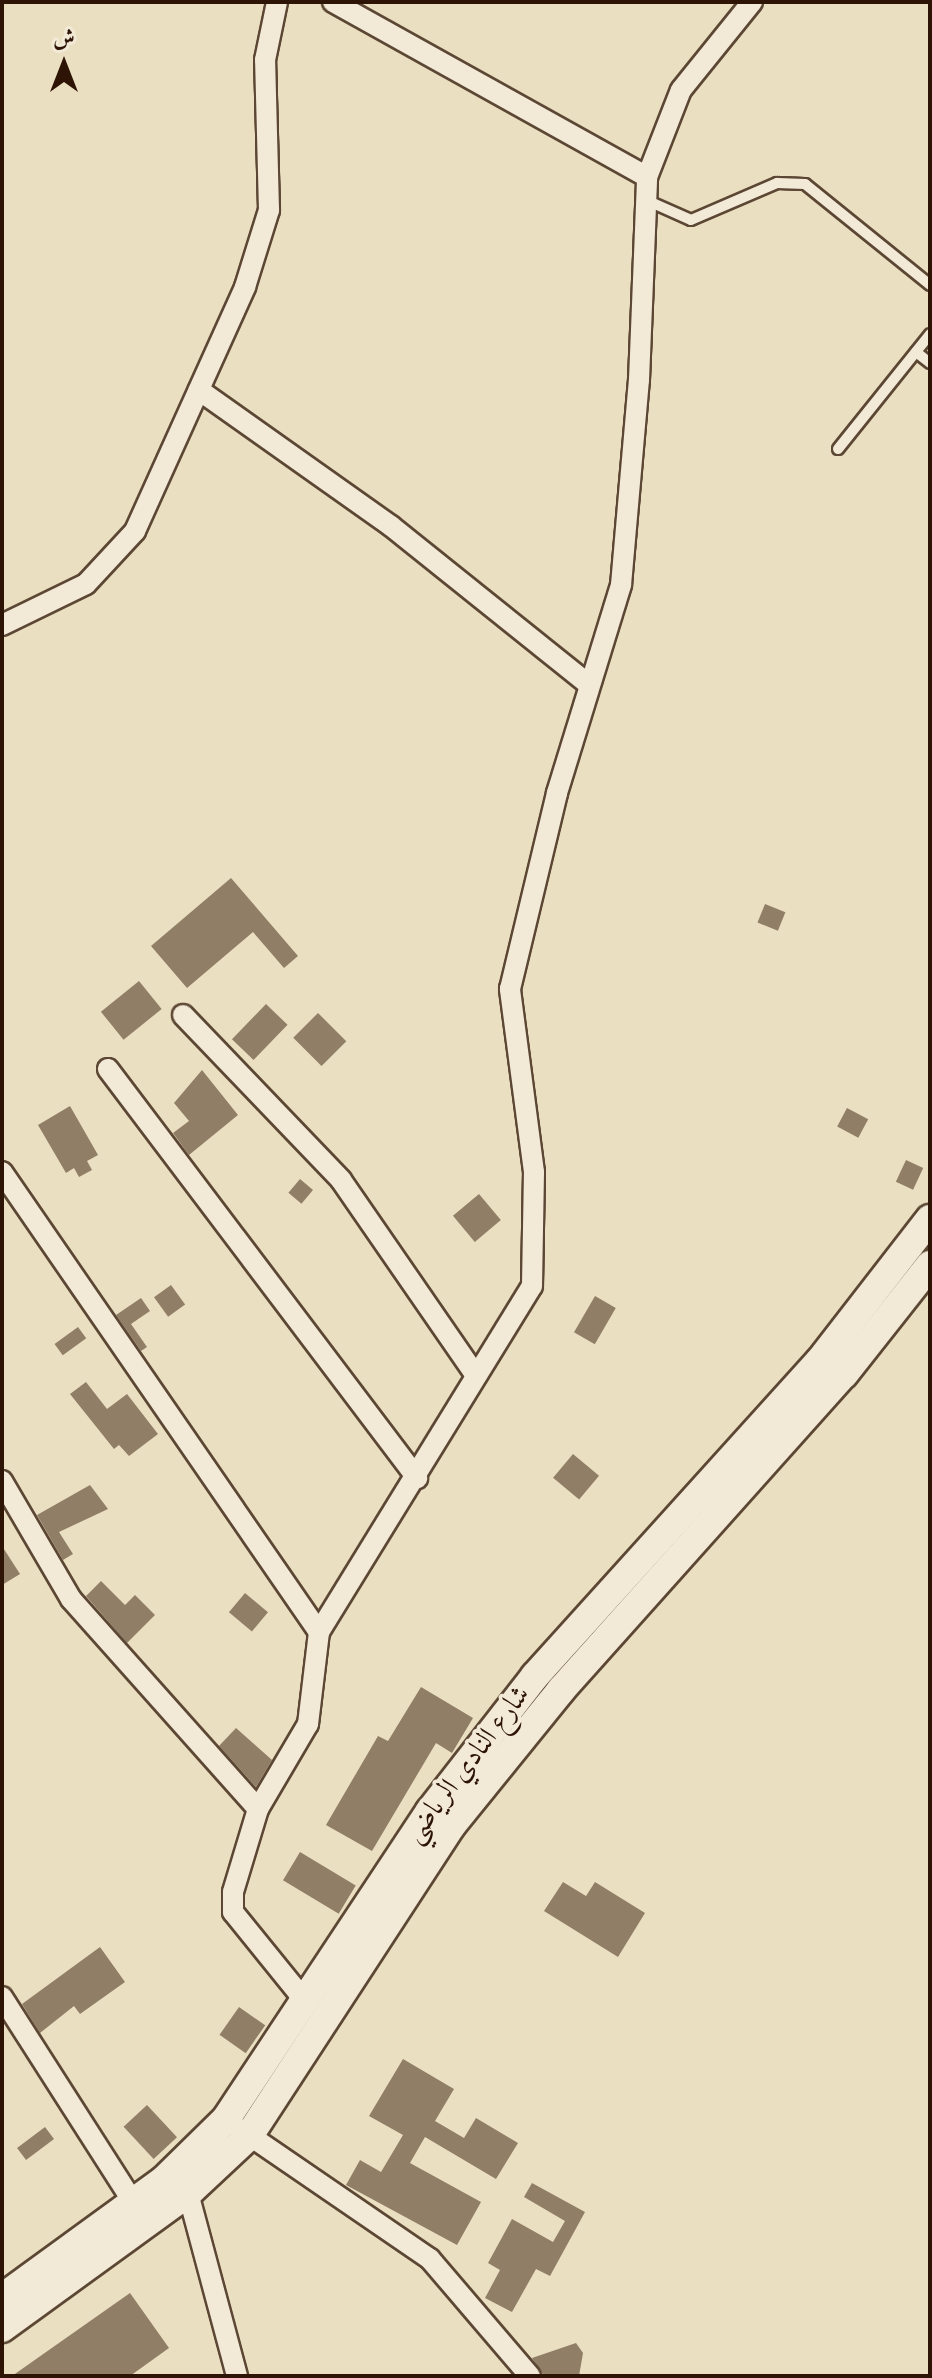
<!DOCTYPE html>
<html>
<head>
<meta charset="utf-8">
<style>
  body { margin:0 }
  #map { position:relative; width:932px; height:2378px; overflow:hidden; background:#ebdfc1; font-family:Vollkorn,Amiri,serif }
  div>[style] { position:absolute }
  .building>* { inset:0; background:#907e67; transform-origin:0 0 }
  .roads { filter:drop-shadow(2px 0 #5c4734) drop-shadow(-2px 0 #5c4734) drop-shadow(0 2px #5c4734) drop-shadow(0 -2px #5c4734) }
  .service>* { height:10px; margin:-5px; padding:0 5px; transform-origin:5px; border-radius:5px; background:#f2ead7 }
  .minor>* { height:20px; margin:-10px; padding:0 10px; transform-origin:10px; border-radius:10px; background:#f2ead7 }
  .secondary>* { height:28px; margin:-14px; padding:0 14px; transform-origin:14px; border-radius:14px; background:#f2ead7 }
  span { translate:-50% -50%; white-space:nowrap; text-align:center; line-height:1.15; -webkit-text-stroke:7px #f2ead7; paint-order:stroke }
  .street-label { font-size:28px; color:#2d1405 }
  .frame { position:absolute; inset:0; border:4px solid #2d1405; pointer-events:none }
  .north { position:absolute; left:24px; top:24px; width:80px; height:80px; -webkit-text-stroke:6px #f2ead7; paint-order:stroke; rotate:0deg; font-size:22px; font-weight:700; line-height:32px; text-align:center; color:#2d1405 }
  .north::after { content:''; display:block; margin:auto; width:28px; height:36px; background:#2d1405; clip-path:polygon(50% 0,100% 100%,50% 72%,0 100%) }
</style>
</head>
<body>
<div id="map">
  <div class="building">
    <div style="clip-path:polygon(231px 878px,298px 956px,284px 968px,253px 932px,187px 988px,151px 946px)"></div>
    <div style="left:765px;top:904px;width:22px;height:20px;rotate:22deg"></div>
    <div style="left:139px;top:981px;width:36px;height:49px;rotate:51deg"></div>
    <div style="left:266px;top:1004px;width:30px;height:49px;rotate:44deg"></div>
    <div style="left:318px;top:1013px;width:40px;height:35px;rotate:45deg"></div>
    <div style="clip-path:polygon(202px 1070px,238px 1115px,189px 1155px,173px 1133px,189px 1121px,174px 1103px)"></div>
    <div style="clip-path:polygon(70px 1106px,98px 1155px,87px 1161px,92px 1170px,79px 1177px,74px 1168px,66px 1173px,38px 1125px)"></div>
    <div style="left:847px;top:1108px;width:24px;height:21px;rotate:28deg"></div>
    <div style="left:906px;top:1160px;width:19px;height:24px;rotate:25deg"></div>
    <div style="left:300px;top:1179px;width:17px;height:18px;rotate:40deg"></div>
    <div style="left:479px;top:1194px;width:34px;height:34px;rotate:50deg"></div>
    <div style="left:171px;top:1285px;width:24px;height:21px;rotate:54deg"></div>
    <div style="left:595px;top:1296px;width:24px;height:42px;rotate:30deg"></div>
    <div style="clip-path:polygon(141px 1298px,150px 1311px,131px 1324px,147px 1347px,141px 1351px,116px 1315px)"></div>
    <div style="left:78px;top:1327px;width:14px;height:29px;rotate:54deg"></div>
    <div style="clip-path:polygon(86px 1382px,107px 1409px,127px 1394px,158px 1434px,129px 1456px,119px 1445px,114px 1449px,70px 1394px)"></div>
    <div style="left:573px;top:1454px;width:34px;height:31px;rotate:40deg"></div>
    <div style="clip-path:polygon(90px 1485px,108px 1509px,59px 1532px,73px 1554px,63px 1560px,37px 1515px)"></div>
    <div style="clip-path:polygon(2px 1546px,20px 1574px,2px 1585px)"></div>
    <div style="clip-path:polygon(101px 1581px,125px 1605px,135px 1595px,155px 1615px,127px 1643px,86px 1596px)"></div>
    <div style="left:245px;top:1593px;width:30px;height:25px;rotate:40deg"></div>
    <div style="clip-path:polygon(421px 1687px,473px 1718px,452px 1753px,436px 1743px,372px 1851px,326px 1825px,378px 1736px,388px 1741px)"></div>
    <div style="clip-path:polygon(236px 1728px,272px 1760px,256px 1787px,219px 1746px)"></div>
    <div style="left:300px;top:1852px;width:65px;height:33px;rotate:31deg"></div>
    <div style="clip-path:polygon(563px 1882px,586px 1896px,595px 1882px,645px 1913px,618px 1957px,544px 1911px)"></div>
    <div style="clip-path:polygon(100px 1947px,125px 1982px,80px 2014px,74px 2006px,40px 2033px,22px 2004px)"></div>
    <div style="left:239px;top:2007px;width:32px;height:34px;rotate:35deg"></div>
    <div style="clip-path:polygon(403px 2059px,454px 2089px,435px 2121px,464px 2138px,476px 2118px,518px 2143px,496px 2179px,425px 2137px,410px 2163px,481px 2202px,457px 2245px,346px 2185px,360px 2160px,381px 2172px,403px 2135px,369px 2116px)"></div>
    <div style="left:147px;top:2105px;width:44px;height:32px;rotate:47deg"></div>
    <div style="left:45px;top:2127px;width:15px;height:35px;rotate:53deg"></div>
    <div style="clip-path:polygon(532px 2183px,585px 2212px,550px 2276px,536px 2269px,512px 2312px,485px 2298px,500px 2270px,488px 2263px,512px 2219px,553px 2242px,565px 2221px,524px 2197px)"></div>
    <div style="clip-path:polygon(130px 2293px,169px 2348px,130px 2376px,12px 2376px)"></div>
    <div style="clip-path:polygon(576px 2343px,583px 2353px,579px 2376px,544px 2376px,532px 2358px)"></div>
  </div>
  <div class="roads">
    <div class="service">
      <div style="left:646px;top:200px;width:49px;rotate:24deg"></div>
      <div style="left:691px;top:220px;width:94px;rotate:-23.3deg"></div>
      <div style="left:777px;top:183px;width:28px;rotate:2deg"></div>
      <div style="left:805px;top:184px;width:161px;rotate:38.9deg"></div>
      <div style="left:916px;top:352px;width:18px;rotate:38deg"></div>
      <div style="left:838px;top:449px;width:147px;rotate:-51.3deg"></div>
    </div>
    <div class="minor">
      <div style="left:333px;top:2px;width:359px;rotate:29.1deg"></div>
      <div style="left:199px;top:390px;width:235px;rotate:35.3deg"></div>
      <div style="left:391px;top:526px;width:253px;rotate:38.7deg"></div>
      <div style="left:2px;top:625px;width:93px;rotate:-26deg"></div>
      <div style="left:86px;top:584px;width:72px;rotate:-47.2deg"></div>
      <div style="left:135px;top:531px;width:268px;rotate:-65.7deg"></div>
      <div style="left:245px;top:287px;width:81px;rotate:-72.7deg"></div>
      <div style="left:269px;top:210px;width:150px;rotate:-91.5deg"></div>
      <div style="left:265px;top:60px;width:59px;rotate:-78.3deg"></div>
      <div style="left:183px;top:1015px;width:228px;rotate:46.2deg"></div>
      <div style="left:341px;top:1180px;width:238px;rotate:55.4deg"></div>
      <div style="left:108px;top:1069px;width:513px;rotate:52.93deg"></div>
      <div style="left:2px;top:1172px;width:559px;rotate:55.43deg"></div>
      <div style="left:319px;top:1632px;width:93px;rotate:96.8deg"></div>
      <div style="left:308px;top:1724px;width:99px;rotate:120.5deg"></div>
      <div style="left:258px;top:1809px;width:87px;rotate:106.8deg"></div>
      <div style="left:233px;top:1892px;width:20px;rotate:90deg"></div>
      <div style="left:233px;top:1912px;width:114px;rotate:51deg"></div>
      <div style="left:2px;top:1481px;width:137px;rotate:59.7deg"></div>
      <div style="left:71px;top:1599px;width:281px;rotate:48.3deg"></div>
      <div style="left:319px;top:1632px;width:406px;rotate:-58.4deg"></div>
      <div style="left:532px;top:1286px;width:114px;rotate:-89deg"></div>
      <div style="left:534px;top:1172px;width:185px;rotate:-97.5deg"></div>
      <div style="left:510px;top:989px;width:202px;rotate:-76.5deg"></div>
      <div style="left:557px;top:793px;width:218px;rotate:-72.9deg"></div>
      <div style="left:621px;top:585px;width:206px;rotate:-85deg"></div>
      <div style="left:639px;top:380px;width:203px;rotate:-87.7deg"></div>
      <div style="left:647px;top:177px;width:93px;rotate:-68.7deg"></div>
      <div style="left:681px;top:90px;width:113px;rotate:-51.1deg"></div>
      <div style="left:2px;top:1997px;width:243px;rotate:57.4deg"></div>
      <div style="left:240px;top:2129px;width:230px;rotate:34.4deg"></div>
      <div style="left:430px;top:2259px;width:154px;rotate:49.5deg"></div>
      <div style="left:188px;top:2193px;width:189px;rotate:75deg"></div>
    </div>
    <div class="secondary">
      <div style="left:2px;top:2298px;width:202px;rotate:-36.1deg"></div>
      <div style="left:165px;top:2179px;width:86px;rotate:-44.5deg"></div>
      <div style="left:226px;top:2119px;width:369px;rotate:-56.5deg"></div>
      <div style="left:430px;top:1811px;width:171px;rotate:-52.1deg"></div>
      <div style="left:535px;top:1676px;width:423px;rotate:-47.9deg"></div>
      <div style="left:819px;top:1362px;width:181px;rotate:-52.2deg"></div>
      <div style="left:2px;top:2328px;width:230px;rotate:-36deg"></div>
      <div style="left:188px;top:2193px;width:83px;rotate:-43.1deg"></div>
      <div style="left:249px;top:2136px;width:370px;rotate:-56.9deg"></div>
      <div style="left:451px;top:1826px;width:175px;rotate:-51deg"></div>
      <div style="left:561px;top:1690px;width:424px;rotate:-48.2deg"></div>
      <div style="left:844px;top:1374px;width:139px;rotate:-51.7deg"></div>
    </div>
  </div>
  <div class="street-label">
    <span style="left:468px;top:1765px;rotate:-53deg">شارع النادي الرياضي</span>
  </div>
  <div class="frame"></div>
  <div class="north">ش</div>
</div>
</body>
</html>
